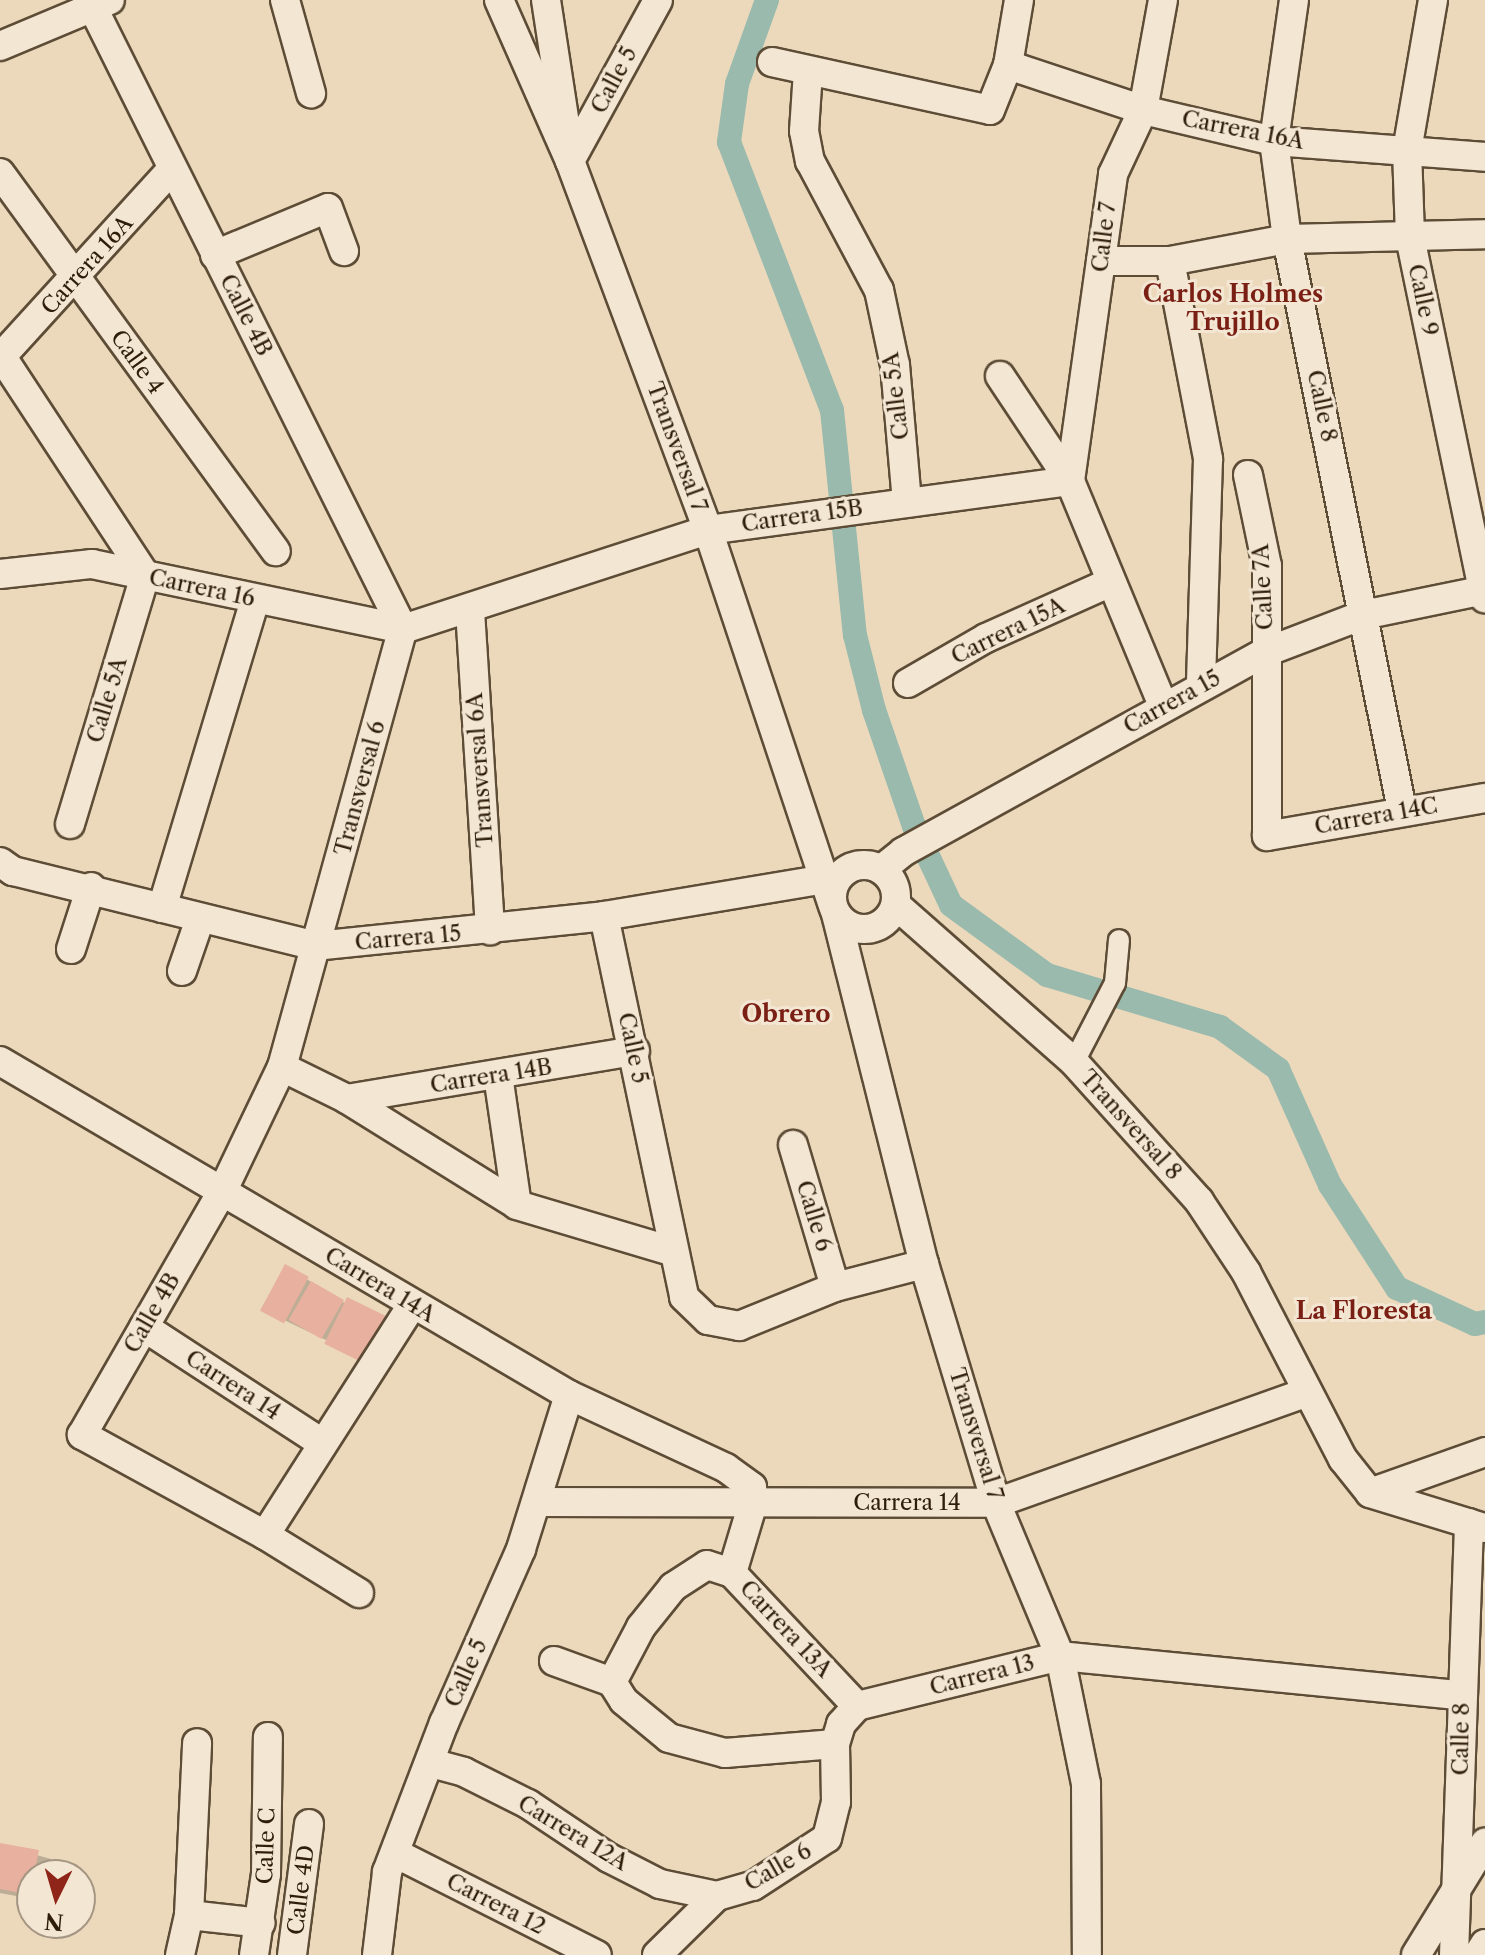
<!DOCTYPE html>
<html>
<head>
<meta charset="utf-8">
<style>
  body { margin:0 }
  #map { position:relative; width:1485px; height:1955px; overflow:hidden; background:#ecd9bc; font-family:"Libre Caslon Text",serif }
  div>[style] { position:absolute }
  .shadow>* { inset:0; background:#0003 }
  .canal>* { height:24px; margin:-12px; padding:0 12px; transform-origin:12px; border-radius:12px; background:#99baad }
  .building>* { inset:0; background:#e8b09e; transform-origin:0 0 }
  .roads { filter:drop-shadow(2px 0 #5d4c36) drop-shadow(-2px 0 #5d4c36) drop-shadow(0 2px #5d4c36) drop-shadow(0 -2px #5d4c36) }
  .pedestrian>* { height:20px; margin:-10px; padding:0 10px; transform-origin:10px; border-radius:10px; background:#f3e6d3 }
  .minor>* { height:28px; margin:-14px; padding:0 14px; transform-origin:14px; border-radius:14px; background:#f3e6d3 }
  .minor>.ring { margin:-14px; padding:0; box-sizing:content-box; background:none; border:28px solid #f3e6d3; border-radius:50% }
  span { translate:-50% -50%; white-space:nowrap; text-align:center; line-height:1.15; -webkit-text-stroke:6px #f3e6d3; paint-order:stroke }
  .street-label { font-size:22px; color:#2d1d09 }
  .neighbourhood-label { font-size:24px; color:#7a1f14; font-weight:700 }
  .north { position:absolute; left:16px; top:1859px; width:80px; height:80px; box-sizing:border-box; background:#f3e6d3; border:2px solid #a49682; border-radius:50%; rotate:185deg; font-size:22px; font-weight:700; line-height:32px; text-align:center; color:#2d1d09 }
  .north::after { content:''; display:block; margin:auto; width:28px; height:36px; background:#8f2418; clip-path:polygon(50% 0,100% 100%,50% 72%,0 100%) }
</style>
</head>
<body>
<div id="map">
  <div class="shadow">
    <div style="clip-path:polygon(286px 1266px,346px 1304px,328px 1341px,261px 1309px)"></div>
    <div style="clip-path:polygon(0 1845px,51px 1859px,48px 1875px,32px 1875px,32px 1899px,0 1893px)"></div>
  </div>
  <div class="canal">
    <div style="left:767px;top:0;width:89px;rotate:109.7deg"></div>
    <div style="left:737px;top:84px;width:59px;rotate:97.9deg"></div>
    <div style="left:729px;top:142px;width:287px;rotate:69deg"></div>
    <div style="left:832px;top:410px;width:226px;rotate:84.2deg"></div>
    <div style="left:855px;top:635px;width:77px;rotate:75.8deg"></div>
    <div style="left:874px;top:710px;width:123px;rotate:71deg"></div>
    <div style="left:914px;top:826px;width:87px;rotate:64.9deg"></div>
    <div style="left:951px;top:905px;width:119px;rotate:36.1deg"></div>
    <div style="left:1047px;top:975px;width:181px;rotate:16.7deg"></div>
    <div style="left:1220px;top:1027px;width:72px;rotate:35.9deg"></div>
    <div style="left:1278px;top:1069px;width:127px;rotate:65.9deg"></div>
    <div style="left:1330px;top:1185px;width:123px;rotate:57deg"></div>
    <div style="left:1397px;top:1288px;width:86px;rotate:24.8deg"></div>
    <div style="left:1475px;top:1324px;width:10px;rotate:-11deg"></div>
  </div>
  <div class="building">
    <div style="left:285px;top:1264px;width:27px;height:53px;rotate:28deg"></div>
    <div style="left:311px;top:1281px;width:38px;height:45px;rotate:30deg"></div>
    <div style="left:347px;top:1297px;width:46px;height:52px;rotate:26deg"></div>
    <div style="clip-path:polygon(0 1843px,39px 1850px,30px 1895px,0 1889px)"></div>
  </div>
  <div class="roads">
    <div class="pedestrian">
      <div style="left:1074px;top:1062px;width:89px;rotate:-62.6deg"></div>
      <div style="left:1115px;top:983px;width:43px;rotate:-84.7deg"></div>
    </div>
    <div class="minor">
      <div style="left:89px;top:0;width:703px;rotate:63.47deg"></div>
      <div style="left:285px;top:0;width:97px;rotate:74.4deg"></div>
      <div style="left:499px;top:0;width:176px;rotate:66.2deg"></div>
      <div style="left:570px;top:161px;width:394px;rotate:69.5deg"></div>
      <div style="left:708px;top:530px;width:392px;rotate:71.6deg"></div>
      <div style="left:546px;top:0;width:125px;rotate:81.3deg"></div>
      <div style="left:1294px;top:0;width:142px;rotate:98.1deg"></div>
      <div style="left:1274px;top:141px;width:99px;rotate:82.4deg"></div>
      <div style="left:1287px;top:239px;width:582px;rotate:78.61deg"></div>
      <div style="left:1433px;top:0;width:152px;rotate:99.8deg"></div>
      <div style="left:1407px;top:150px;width:87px;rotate:88deg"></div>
      <div style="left:1410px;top:237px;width:369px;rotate:78.3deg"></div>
      <div style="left:0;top:46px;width:119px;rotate:-22.7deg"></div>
      <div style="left:772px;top:62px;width:223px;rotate:12.4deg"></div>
      <div style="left:990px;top:110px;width:48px;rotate:-68.2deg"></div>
      <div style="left:1008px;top:65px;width:66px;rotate:-80.4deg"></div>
      <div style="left:1008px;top:65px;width:142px;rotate:18.4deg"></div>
      <div style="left:1143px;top:110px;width:135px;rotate:13.3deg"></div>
      <div style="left:1274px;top:141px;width:212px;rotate:4.3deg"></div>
      <div style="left:808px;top:71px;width:60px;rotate:93.8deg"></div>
      <div style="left:804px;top:131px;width:31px;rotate:79deg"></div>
      <div style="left:810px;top:161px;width:146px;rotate:61.9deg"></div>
      <div style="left:879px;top:290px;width:77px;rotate:78deg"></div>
      <div style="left:895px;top:365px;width:138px;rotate:85deg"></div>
      <div style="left:570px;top:161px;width:183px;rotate:-61.3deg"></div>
      <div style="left:0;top:173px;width:468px;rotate:53.9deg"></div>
      <div style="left:215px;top:255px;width:122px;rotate:-22.6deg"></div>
      <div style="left:328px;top:208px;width:46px;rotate:69.6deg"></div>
      <div style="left:1101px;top:261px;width:69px"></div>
      <div style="left:1170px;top:261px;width:119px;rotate:-10.6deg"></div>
      <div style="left:1287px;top:239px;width:198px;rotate:-1.4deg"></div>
      <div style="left:1170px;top:261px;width:202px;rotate:79.1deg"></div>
      <div style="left:1208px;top:459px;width:225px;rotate:91.8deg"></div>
      <div style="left:0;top:354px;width:264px;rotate:56.7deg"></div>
      <div style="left:0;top:358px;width:256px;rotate:-47.7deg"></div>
      <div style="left:1000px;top:376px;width:126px;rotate:56.3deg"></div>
      <div style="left:1070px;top:481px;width:243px;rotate:67.5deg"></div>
      <div style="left:1248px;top:475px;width:93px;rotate:78.2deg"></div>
      <div style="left:1267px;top:566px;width:270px;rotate:90deg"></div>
      <div style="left:1267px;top:836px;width:221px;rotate:-9.9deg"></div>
      <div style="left:0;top:574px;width:93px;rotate:-6.2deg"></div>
      <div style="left:92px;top:564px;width:318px;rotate:11.8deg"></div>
      <div style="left:403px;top:629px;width:321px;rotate:-18deg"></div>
      <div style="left:708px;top:530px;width:365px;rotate:-7.7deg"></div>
      <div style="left:1070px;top:481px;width:310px;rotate:-82deg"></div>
      <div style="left:1113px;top:174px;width:71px;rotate:-64.9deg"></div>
      <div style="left:1143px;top:110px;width:112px;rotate:-79.7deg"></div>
      <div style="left:470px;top:610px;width:321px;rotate:86.4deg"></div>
      <div style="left:908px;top:683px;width:90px;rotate:-30deg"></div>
      <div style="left:986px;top:638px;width:137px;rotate:-24.1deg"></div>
      <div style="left:70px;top:824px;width:260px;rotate:-73.2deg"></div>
      <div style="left:0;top:862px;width:16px;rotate:35deg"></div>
      <div style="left:13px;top:871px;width:312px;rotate:13.9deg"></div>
      <div style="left:316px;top:946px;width:290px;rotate:-5.9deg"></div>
      <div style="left:604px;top:916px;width:223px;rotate:-9.5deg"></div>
      <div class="ring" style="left:832px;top:865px;width:36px;height:36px"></div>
      <div style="left:882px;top:869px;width:27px;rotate:-39deg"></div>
      <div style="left:903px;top:852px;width:414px;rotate:-28.9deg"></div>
      <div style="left:1266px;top:652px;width:104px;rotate:-20.9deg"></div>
      <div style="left:1363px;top:615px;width:125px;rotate:-11.6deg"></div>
      <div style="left:896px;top:905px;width:237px;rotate:41.4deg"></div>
      <div style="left:1074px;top:1062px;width:187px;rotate:48deg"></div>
      <div style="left:1199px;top:1201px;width:85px;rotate:56.5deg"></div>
      <div style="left:1246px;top:1272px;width:211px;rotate:62.6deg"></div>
      <div style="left:1343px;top:1459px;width:43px;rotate:51.5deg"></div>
      <div style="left:162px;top:908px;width:323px;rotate:-73.2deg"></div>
      <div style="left:836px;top:914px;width:361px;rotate:75.9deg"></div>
      <div style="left:924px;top:1264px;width:250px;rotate:73.2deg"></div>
      <div style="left:996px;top:1503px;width:166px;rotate:67.3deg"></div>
      <div style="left:1060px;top:1656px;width:131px;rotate:78.5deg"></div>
      <div style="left:1086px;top:1784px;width:171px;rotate:89.7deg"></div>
      <div style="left:604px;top:916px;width:389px;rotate:78.1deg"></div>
      <div style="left:684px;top:1297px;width:33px;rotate:44deg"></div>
      <div style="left:708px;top:1320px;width:32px;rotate:11deg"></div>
      <div style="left:739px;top:1326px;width:104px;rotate:-22.1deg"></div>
      <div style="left:835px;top:1287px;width:92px;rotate:-14.5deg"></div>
      <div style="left:71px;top:949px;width:65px;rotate:-72.1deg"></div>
      <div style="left:182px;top:971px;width:55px;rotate:-70.9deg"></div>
      <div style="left:0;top:1061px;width:660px;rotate:30.41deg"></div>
      <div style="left:569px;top:1395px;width:173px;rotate:24.9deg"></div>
      <div style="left:726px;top:1468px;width:32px;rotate:36deg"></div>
      <div style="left:752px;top:1487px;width:16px;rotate:86deg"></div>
      <div style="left:753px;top:1503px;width:73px;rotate:106.7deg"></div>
      <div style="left:282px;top:1067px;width:72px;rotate:26.2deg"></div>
      <div style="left:347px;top:1099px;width:200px;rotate:31.9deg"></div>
      <div style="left:517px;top:1205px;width:161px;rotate:16.6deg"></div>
      <div style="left:498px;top:1075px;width:131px;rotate:81.7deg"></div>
      <div style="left:347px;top:1099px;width:292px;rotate:-9.5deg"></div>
      <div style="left:793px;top:1145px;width:148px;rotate:73.5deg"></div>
      <div style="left:144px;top:1327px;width:212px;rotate:33.1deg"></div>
      <div style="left:1370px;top:1493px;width:122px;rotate:-19.6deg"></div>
      <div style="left:1370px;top:1493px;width:119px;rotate:17.1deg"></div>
      <div style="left:539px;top:1502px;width:457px;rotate:0.1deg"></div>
      <div style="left:996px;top:1503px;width:328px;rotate:-19.6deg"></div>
      <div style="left:265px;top:1535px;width:273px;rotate:-57.4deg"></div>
      <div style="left:359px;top:1593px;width:110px;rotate:-148.3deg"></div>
      <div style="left:265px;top:1535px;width:209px;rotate:-151.3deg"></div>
      <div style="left:82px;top:1435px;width:280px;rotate:-60.1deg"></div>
      <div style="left:222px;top:1192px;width:139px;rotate:-64.4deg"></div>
      <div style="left:282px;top:1067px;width:454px;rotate:-74.6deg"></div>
      <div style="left:554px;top:1661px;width:62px;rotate:19.9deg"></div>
      <div style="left:612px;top:1682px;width:22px;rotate:58deg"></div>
      <div style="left:624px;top:1701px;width:58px;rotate:39.4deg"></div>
      <div style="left:669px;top:1738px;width:58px;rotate:15deg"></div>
      <div style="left:725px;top:1753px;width:110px;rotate:-4.7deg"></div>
      <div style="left:835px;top:1744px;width:21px;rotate:-73deg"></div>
      <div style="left:841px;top:1724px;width:24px;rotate:-48deg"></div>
      <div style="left:857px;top:1706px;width:209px;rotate:-13.8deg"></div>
      <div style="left:1060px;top:1656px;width:403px;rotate:5.6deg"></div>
      <div style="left:612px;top:1682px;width:62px;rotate:-62.2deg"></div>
      <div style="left:641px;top:1627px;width:51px;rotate:-51.3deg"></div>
      <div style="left:673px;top:1587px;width:40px;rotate:-32.9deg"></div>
      <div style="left:707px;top:1565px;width:26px;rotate:18deg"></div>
      <div style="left:732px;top:1573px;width:183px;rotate:46.8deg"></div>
      <div style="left:431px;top:1763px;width:34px;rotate:15deg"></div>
      <div style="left:464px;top:1772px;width:72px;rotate:26.6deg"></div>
      <div style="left:528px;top:1804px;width:97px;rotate:33.7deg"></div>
      <div style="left:609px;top:1858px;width:57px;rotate:27deg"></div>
      <div style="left:660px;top:1884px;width:58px;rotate:11.9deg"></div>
      <div style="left:395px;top:1853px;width:226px;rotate:26.8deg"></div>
      <div style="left:189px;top:1915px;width:72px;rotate:6.3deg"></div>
      <div style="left:180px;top:1955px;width:41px;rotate:-77.3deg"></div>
      <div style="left:189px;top:1915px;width:172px;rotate:-87.3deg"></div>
      <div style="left:254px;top:1955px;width:82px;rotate:-81.6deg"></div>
      <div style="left:266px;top:1874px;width:137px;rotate:-89.2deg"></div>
      <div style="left:292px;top:1955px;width:132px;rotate:-82.6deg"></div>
      <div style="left:377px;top:1955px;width:84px;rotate:-83.1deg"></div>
      <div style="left:387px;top:1872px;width:160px;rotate:-69.1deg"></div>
      <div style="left:444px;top:1723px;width:190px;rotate:-66.1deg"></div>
      <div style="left:521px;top:1549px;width:161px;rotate:-72.7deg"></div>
      <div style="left:657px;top:1955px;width:84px;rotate:-44.5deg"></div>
      <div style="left:717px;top:1896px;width:37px;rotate:-16deg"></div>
      <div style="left:753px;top:1886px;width:88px;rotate:-33deg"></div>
      <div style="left:827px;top:1838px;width:37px;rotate:-76deg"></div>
      <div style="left:836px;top:1802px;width:58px;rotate:-91deg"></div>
      <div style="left:1416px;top:1955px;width:132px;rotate:-58.4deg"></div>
      <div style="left:1454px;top:1955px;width:432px;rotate:-88deg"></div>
      <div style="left:1478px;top:1955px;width:13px;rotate:-58deg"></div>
    </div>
  </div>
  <div class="street-label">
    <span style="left:614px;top:80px;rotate:-62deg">Calle 5</span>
    <span style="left:1243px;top:130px;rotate:11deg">Carrera 16A</span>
    <span style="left:1104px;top:237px;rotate:-83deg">Calle 7</span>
    <span style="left:87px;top:265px;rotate:-48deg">Carrera 16A</span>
    <span style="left:1423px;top:300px;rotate:78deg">Calle 9</span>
    <span style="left:246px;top:315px;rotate:63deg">Calle 4B</span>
    <span style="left:137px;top:362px;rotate:54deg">Calle 4</span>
    <span style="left:896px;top:396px;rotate:-97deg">Calle 5A</span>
    <span style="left:1322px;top:406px;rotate:78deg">Calle 8</span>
    <span style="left:677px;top:447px;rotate:70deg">Transversal 7</span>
    <span style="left:802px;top:516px;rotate:-8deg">Carrera 15B</span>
    <span style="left:1263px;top:587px;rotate:-93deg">Calle 7A</span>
    <span style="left:202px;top:588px;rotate:12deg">Carrera 16</span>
    <span style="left:1008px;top:631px;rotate:-26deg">Carrera 15A</span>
    <span style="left:107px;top:700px;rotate:-73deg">Calle 5A</span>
    <span style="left:1172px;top:702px;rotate:-29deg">Carrera 15</span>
    <span style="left:480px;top:770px;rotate:-94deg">Transversal 6A</span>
    <span style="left:360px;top:788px;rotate:-75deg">Transversal 6</span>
    <span style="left:1376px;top:816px;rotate:-10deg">Carrera 14C</span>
    <span style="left:408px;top:938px;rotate:-5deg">Carrera 15</span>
    <span style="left:633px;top:1048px;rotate:78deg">Calle 5</span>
    <span style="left:491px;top:1076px;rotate:-9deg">Carrera 14B</span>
    <span style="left:1131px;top:1125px;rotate:48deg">Transversal 8</span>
    <span style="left:814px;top:1216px;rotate:73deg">Calle 6</span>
    <span style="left:380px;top:1285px;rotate:31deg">Carrera 14A</span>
    <span style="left:152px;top:1313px;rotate:-60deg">Calle 4B</span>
    <span style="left:233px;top:1385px;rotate:33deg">Carrera 14</span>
    <span style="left:976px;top:1434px;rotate:73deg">Transversal 7</span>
    <span style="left:907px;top:1503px">Carrera 14</span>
    <span style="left:786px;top:1629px;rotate:47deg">Carrera 13A</span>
    <span style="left:466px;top:1673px;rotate:-66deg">Calle 5</span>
    <span style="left:982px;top:1675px;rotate:-14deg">Carrera 13</span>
    <span style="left:1461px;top:1739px;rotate:-89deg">Calle 8</span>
    <span style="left:573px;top:1833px;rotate:31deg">Carrera 12A</span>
    <span style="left:266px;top:1846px;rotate:-88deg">Calle C</span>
    <span style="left:778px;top:1867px;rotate:-30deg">Calle 6</span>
    <span style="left:301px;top:1890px;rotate:-83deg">Calle 4D</span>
    <span style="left:496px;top:1904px;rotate:27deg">Carrera 12</span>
  </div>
  <div class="neighbourhood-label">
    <span style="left:1233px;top:308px">Carlos Holmes<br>Trujillo</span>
    <span style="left:786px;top:1014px">Obrero</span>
    <span style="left:1364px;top:1311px">La Floresta</span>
  </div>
  <div class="north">N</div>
</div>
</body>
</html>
